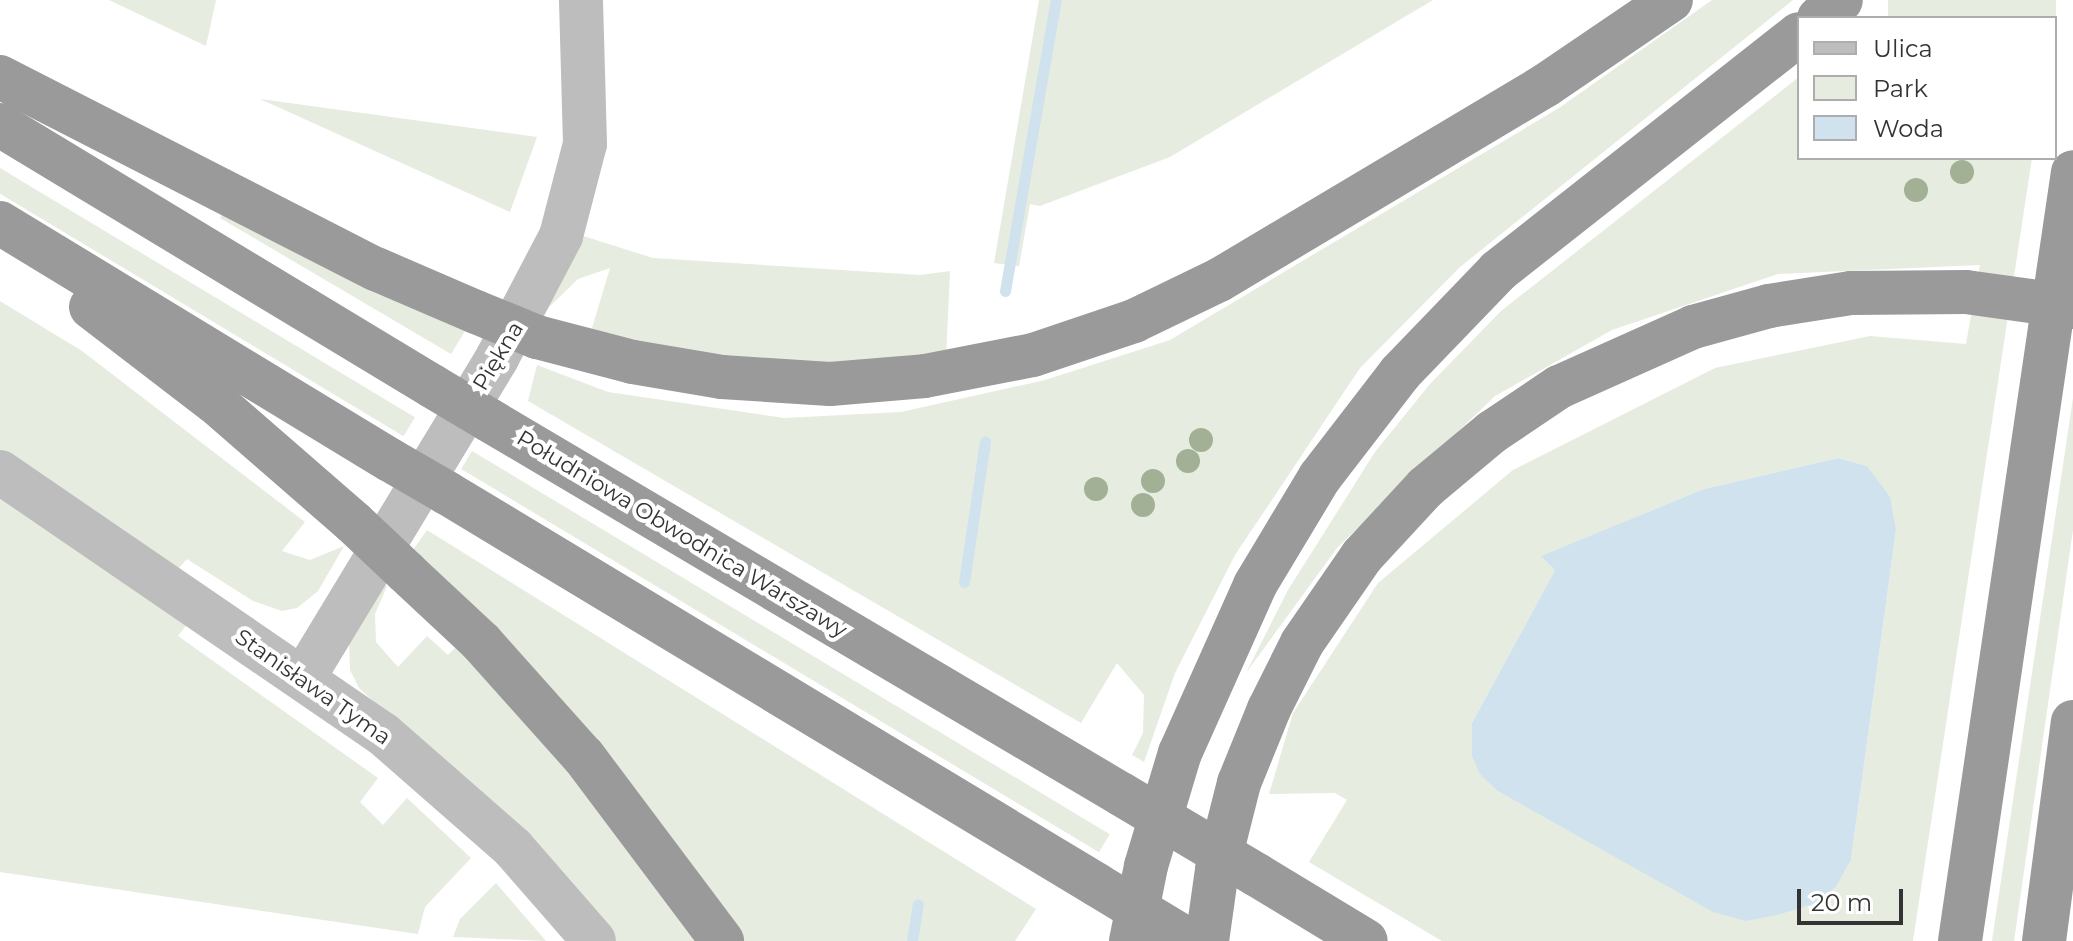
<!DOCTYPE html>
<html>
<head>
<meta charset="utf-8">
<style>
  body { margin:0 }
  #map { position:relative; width:2073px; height:941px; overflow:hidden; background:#fff; font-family:Montserrat,sans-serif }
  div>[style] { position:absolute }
  .green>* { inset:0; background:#e6ecdf; transform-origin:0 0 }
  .water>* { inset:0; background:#cfe2ee }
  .stream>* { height:11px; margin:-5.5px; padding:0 5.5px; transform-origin:5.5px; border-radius:5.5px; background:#cfe2ee }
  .secondary>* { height:44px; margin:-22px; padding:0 22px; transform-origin:22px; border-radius:22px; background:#bdbdbd }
  .highway>* { height:44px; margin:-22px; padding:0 22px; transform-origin:22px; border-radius:22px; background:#9a9a9a }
  .highway-bridge>* { height:44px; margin:-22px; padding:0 22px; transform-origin:22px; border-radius:22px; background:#9a9a9a }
  .trees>* { width:24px; height:24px; margin:-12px; border-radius:50%; background:#a2b095 }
  span { translate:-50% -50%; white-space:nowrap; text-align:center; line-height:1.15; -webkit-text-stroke:8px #fff; paint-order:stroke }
  .street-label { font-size:22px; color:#333 }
  .legend { position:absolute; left:1797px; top:16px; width:260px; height:144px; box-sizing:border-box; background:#fff; border:2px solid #adadad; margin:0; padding:10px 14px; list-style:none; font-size:24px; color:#333 }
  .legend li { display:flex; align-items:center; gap:16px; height:40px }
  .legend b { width:40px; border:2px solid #adadad }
  .scale { position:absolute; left:1797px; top:889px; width:106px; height:36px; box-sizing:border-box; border:4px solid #333; border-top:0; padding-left:10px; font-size:24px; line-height:28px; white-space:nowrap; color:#333; -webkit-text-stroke:6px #fff; paint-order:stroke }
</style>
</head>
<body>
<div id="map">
  <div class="green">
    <div style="clip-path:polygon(109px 0,216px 0,206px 46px)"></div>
    <div style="clip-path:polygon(1039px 0,1433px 0,1170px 157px,1040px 206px,1030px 204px,1019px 266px,994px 263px)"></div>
    <div style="clip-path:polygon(1712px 0,1793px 0,1460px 267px,1360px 368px,1235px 555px,1175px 673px,1144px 762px,1132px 755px,1143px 733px,1144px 695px,1117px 663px,1081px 723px,528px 401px,537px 365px,608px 392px,784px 418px,901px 412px,1045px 380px,1170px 340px,1559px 108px)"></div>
    <div style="left:1888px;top:0;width:168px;height:28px"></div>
    <div style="clip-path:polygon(evenodd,1799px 77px,1799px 158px,2032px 158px,1913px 941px,1442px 941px,1309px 862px,1347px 800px,1335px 793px,1269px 794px,1293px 713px,1378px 583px,1513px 470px,1715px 368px,1870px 336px,1966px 344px,1980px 265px,1778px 274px,1612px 330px,1495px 396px,1337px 548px,1246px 673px,1288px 590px,1375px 452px,1430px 384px,1501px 311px,1799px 77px,1838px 458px,1867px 466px,1896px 530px,1851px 860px,1836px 887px,1816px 903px,1746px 921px,1496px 790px,1481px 774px,1472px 755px,1472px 723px,1555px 570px,1542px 556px,1704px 489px,1838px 458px)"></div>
    <div style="clip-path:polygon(260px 99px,537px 137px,510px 212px)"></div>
    <div style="left:0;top:168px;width:484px;height:22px;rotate:31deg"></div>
    <div style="clip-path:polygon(226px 208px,465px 331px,451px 354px,220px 218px)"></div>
    <div style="clip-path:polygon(577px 234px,653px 258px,920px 275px,950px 271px,946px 358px,750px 367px,589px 338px,610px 268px,578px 279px,544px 312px)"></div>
    <div style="clip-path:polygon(0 301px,82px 351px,305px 522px,282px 551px,310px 560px,344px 546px,318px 591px,297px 608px,282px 611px,253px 601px,187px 559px,176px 571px,0 451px)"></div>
    <div style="clip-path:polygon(2073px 398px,2073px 530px,2014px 941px,1992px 941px)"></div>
    <div style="left:472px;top:451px;width:744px;height:21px;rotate:31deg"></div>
    <div style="clip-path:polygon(0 496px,187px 624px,178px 636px,378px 778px,360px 802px,383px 825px,407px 798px,471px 858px,425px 907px,418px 934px,0 872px)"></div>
    <div style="clip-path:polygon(427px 530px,1036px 909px,1015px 941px,744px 941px,708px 889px,410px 554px)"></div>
    <div style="clip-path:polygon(381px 581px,387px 586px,375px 614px,376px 642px,398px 667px,427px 636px,448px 655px,458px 645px,627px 838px,699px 941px,616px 941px,570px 883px,359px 688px,350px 670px,349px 640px)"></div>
    <div style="clip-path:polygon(496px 883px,546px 941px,453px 937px,460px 919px)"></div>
  </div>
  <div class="water">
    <div style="clip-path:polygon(1838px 458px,1867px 466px,1890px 497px,1896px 530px,1851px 860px,1836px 887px,1816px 903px,1777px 915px,1746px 921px,1713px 912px,1496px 790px,1480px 774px,1472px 756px,1472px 723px,1555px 570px,1541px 556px,1704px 489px)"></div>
  </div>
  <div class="stream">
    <div style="left:1005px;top:291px;width:295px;rotate:-80.1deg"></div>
    <div style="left:964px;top:582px;width:142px;rotate:-81.5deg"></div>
    <div style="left:912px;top:941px;width:37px;rotate:-81deg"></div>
  </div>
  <div class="secondary">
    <div style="left:0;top:472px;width:464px;rotate:34.4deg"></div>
    <div style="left:383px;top:734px;width:173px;rotate:41.2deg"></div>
    <div style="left:513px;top:848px;width:123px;rotate:48.9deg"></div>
    <div style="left:304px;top:677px;width:373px;rotate:-58.8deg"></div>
    <div style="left:497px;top:358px;width:138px;rotate:-62.3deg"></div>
    <div style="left:561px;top:236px;width:95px;rotate:-75.4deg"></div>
    <div style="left:585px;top:144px;width:144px;rotate:-91.6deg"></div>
  </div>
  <div class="highway">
    <div style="left:1819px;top:18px;width:28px;rotate:-39deg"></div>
    <div style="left:0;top:77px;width:422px;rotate:27.1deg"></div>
    <div style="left:376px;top:269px;width:109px;rotate:23.3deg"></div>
    <div style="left:0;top:125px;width:505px;rotate:31.14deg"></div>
    <div style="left:0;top:223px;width:456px;rotate:31.3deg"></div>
    <div style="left:91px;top:307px;width:156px;rotate:37.5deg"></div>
    <div style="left:215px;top:402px;width:183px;rotate:41deg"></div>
    <div style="left:537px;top:337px;width:99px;rotate:14.6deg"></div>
    <div style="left:633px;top:362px;width:90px;rotate:9.6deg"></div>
    <div style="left:722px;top:377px;width:108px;rotate:3.7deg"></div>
    <div style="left:830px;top:384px;width:95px;rotate:-4.8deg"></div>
    <div style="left:925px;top:376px;width:110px;rotate:-11deg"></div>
    <div style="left:1033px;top:355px;width:107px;rotate:-18.6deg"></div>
    <div style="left:1134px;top:321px;width:94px;rotate:-25.8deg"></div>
    <div style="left:1219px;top:280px;width:381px;rotate:-30.8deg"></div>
    <div style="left:1546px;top:85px;width:151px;rotate:-34.2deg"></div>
    <div style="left:489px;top:420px;width:734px;rotate:30.62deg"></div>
    <div style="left:447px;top:493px;width:759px;rotate:31.09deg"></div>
    <div style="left:406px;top:572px;width:103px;rotate:43deg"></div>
    <div style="left:481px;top:642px;width:154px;rotate:48.2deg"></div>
    <div style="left:584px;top:757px;width:230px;rotate:53.1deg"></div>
    <div style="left:1257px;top:875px;width:127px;rotate:31.2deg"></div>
    <div style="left:1131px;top:941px;width:76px;rotate:-78.7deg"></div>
    <div style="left:1146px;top:866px;width:118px;rotate:-73.3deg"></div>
    <div style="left:1180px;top:753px;width:184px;rotate:-65.9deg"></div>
    <div style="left:1255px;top:585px;width:126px;rotate:-59deg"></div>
    <div style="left:1320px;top:477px;width:131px;rotate:-52.4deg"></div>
    <div style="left:1400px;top:373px;width:141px;rotate:-46.1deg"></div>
    <div style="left:1498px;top:271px;width:383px;rotate:-38.2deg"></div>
    <div style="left:1207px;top:941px;width:72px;rotate:-82deg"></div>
    <div style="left:1217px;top:870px;width:90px;rotate:-75.8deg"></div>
    <div style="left:1239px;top:783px;width:80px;rotate:-67.9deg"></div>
    <div style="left:1269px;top:709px;width:74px;rotate:-63.4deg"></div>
    <div style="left:1302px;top:643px;width:106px;rotate:-55.4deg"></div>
    <div style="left:1362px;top:556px;width:94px;rotate:-47.2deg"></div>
    <div style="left:1426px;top:487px;width:86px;rotate:-39.8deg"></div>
    <div style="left:1492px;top:432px;width:81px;rotate:-33.9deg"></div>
    <div style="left:1559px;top:387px;width:147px;rotate:-24.1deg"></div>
    <div style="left:1693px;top:327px;width:79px;rotate:-15.4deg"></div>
    <div style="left:1769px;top:306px;width:83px;rotate:-9deg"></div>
    <div style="left:1851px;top:293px;width:115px;rotate:-0.5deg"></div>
    <div style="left:1960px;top:941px;width:777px;rotate:-81.64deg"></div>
    <div style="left:2044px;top:941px;width:221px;rotate:-82.5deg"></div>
  </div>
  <div class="highway-bridge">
    <div style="left:1966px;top:292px;width:108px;rotate:8deg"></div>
    <div style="left:476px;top:312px;width:66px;rotate:22.3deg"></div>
    <div style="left:432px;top:386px;width:66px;rotate:30.8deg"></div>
    <div style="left:390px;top:460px;width:66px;rotate:30.1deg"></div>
    <div style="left:353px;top:522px;width:73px;rotate:43.3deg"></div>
    <div style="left:1121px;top:794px;width:158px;rotate:30.8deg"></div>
    <div style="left:1097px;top:885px;width:109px;rotate:31.1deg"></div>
  </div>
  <div class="trees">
    <div style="left:1962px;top:172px"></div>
    <div style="left:1916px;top:190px"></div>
    <div style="left:1201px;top:440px"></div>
    <div style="left:1188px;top:461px"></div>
    <div style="left:1153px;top:481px"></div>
    <div style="left:1096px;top:489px"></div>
    <div style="left:1143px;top:505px"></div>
  </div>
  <div class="street-label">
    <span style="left:498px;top:356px;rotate:-59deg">Piękna</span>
    <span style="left:682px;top:534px;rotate:31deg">Południowa Obwodnica Warszawy</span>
    <span style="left:313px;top:687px;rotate:35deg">Stanisława Tyma</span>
  </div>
  <ul class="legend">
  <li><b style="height:10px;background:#bdbdbd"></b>Ulica</li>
  <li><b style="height:22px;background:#e6ecdf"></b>Park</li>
  <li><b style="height:22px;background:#cfe2ee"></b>Woda</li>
  </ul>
  <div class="scale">20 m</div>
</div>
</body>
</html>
